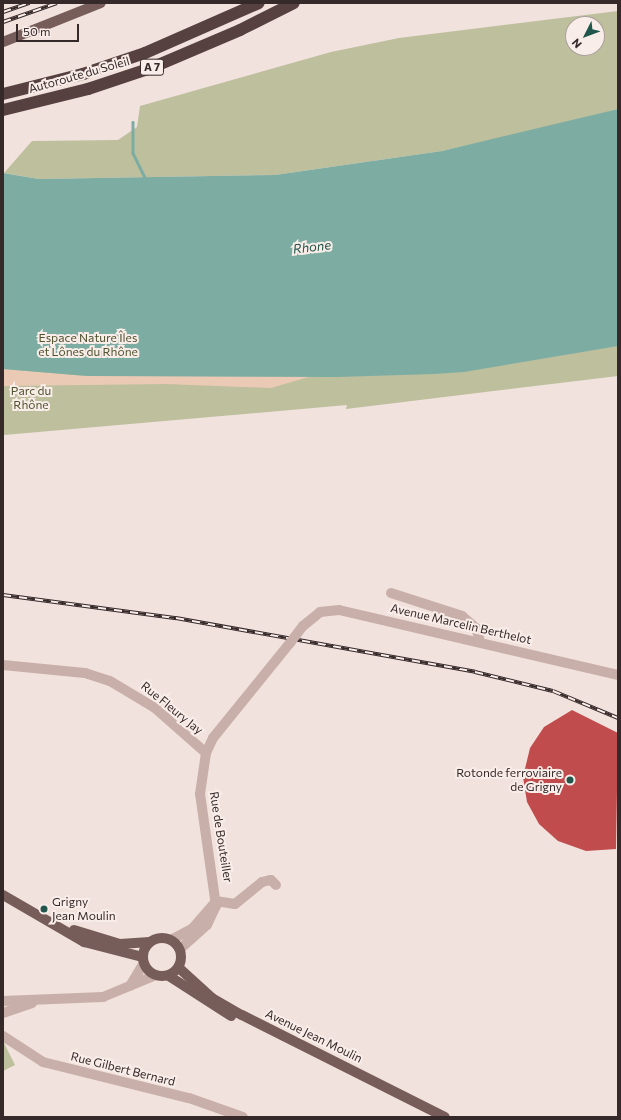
<!DOCTYPE html>
<html>
<head>
<meta charset="utf-8">
<style>
  body { margin:0 }
  #map { position:relative; width:621px; height:1120px; overflow:hidden; background:#f1e2dd; font-family:Commissioner,sans-serif }
  div>[style] { position:absolute }
  .green>* { inset:0; background:#bdbf9d }
  .sand>* { inset:0; background:#ebcab5 }
  .water>* { inset:0; background:#7dada2 }
  .stream>* { height:2.5px; margin:-1.25px; padding:0 1.25px; transform-origin:1.25px; border-radius:1.25px; background:#7dada2 }
  .building>* { inset:0; background:#c04c4d }
  .minor>* { height:10px; margin:-5px; padding:0 5px; transform-origin:5px; border-radius:5px; background:#c9afa9 }
  .major>* { height:10px; margin:-5px; padding:0 5px; transform-origin:5px; border-radius:5px; background:#775d5a }
  .major>.ring { margin:-5px; padding:0; box-sizing:content-box; background:none; border:10px solid #775d5a; border-radius:50% }
  .highway>* { height:12px; margin:-6px; padding:0 6px; transform-origin:6px; border-radius:6px; background:#574140 }
  .rail>* { height:4px; margin-top:-2px; transform-origin:0; background:repeating-linear-gradient(90deg,#f9ede9 0 8px,#362929 0 16px); box-sizing:border-box; border-block:1px solid #362929 }
  .minor-bridge>* { height:10px; margin:-5px; padding:0 5px; transform-origin:5px; border-radius:5px; background:#c9afa9 }
  .dots>* { width:11px; height:11px; translate:-50% -50%; box-sizing:border-box; border:2px solid #f9ede9; border-radius:50% }
  span { translate:-50% -50%; white-space:nowrap; text-align:center; line-height:1.15; -webkit-text-stroke:4px #f9ede9; paint-order:stroke }
  .shield-label span { padding:1px 3px; background:#f9ede9; border:1px solid; border-radius:3px; -webkit-text-stroke-width:0 }
  .shield-label { font-size:11px; color:#362929; font-weight:700 }
  .street-label { font-size:12px; color:#362929 }
  .park-label { font-size:12px; color:#4f532e }
  .poi-label { font-size:12px; color:#362929 }
  .right { translate:-100% -50%; text-align:right }
  .left { translate:0 -50%; text-align:left }
  .water-label { font-size:13px; color:#20564b; font-style:italic }
  .frame { position:absolute; inset:0; border:4px solid #362929; pointer-events:none }
  .north { position:absolute; left:565px; top:16px; width:40px; height:40px; box-sizing:border-box; background:#f9ede9; border:1px solid #ab9f9c; border-radius:50%; rotate:228deg; font-size:11px; font-weight:700; line-height:16px; text-align:center; color:#362929 }
  .north::after { content:''; display:block; margin:auto; width:14px; height:18px; background:#20564b; clip-path:polygon(50% 0,100% 100%,50% 72%,0 100%) }
  .scale { position:absolute; left:16px; top:24px; width:63px; height:18px; box-sizing:border-box; border:2px solid #362929; border-top:0; padding-left:5px; font-size:12px; line-height:14px; white-space:nowrap; color:#362929; -webkit-text-stroke:3px #f9ede9; paint-order:stroke }
</style>
</head>
<body>
<div id="map">
  <div class="green">
    <div style="clip-path:polygon(evenodd,618px 11px,618px 109px,545px 128px,442px 151px,275px 175px,39px 179px,4px 173px,32px 141px,118px 140px,137px 127px,140px 106px,331px 52px,399px 38px,618px 11px,573px 24px,597px 24px,597px 48px,573px 48px,573px 24px)"></div>
    <div style="clip-path:polygon(618px 221px,618px 376px,346px 409px,347px 405px,4px 435px,3px 448px,3px 263px)"></div>
    <div style="clip-path:polygon(3px 1041px,15px 1065px,3px 1071px)"></div>
  </div>
  <div class="sand">
    <div style="clip-path:polygon(3px 369px,87px 376px,312px 376px,271px 388px,166px 384px,3px 386px)"></div>
  </div>
  <div class="water">
    <div style="clip-path:polygon(618px 109px,618px 346px,464px 372px,434px 374px,337px 377px,87px 376px,3px 369px,3px 173px,39px 179px,275px 175px,442px 151px)"></div>
  </div>
  <div class="stream">
    <div style="left:133px;top:122px;width:31px;rotate:90deg"></div>
    <div style="left:133px;top:153px;width:28px;rotate:64deg"></div>
  </div>
  <div class="building">
    <div style="clip-path:polygon(572px 710px,618px 733px,616px 849px,586px 851px,558px 841px,539px 824px,527px 802px,523px 777px,530px 748px,544px 727px)"></div>
  </div>
  <div class="minor">
    <div style="left:391px;top:593px;width:75px;rotate:17.9deg"></div>
    <div style="left:462px;top:616px;width:18px;rotate:41deg"></div>
    <div style="left:476px;top:628px;width:14px;rotate:73deg"></div>
    <div style="left:303px;top:626px;width:22px;rotate:-39deg"></div>
    <div style="left:320px;top:612px;width:19px;rotate:-6deg"></div>
    <div style="left:339px;top:610px;width:286px;rotate:13.1deg"></div>
    <div style="left:3px;top:665px;width:82px;rotate:5.6deg"></div>
    <div style="left:85px;top:673px;width:26px;rotate:18deg"></div>
    <div style="left:110px;top:681px;width:52px;rotate:31deg"></div>
    <div style="left:155px;top:708px;width:68px;rotate:41.4deg"></div>
    <div style="left:216px;top:901px;width:19px;rotate:9deg"></div>
    <div style="left:235px;top:904px;width:35px;rotate:-39deg"></div>
    <div style="left:262px;top:882px;width:9px;rotate:-13deg"></div>
    <div style="left:271px;top:880px;width:7px;rotate:45deg"></div>
    <div style="left:171px;top:940px;width:24px;rotate:-28deg"></div>
    <div style="left:192px;top:929px;width:37px;rotate:-49deg"></div>
    <div style="left:180px;top:949px;width:36px;rotate:-42deg"></div>
    <div style="left:207px;top:925px;width:21px;rotate:-65deg"></div>
    <div style="left:216px;top:906px;width:113px;rotate:-98.1deg"></div>
    <div style="left:200px;top:794px;width:41px;rotate:-81.7deg"></div>
    <div style="left:206px;top:753px;width:17px;rotate:-65deg"></div>
    <div style="left:213px;top:738px;width:122px;rotate:-51deg"></div>
    <div style="left:130px;top:986px;width:27px;rotate:-59deg"></div>
    <div style="left:3px;top:1001px;width:100px;rotate:-2.3deg"></div>
    <div style="left:103px;top:997px;width:57px;rotate:-22.5deg"></div>
    <div style="left:3px;top:1013px;width:31px;rotate:-19deg"></div>
    <div style="left:3px;top:1036px;width:48px;rotate:33deg"></div>
    <div style="left:43px;top:1062px;width:150px;rotate:13.9deg"></div>
    <div style="left:189px;top:1098px;width:57px;rotate:19.4deg"></div>
  </div>
  <div class="major">
    <div style="left:3px;top:42px;width:105px;rotate:-21.7deg"></div>
    <div style="left:3px;top:895px;width:94px;rotate:30.1deg"></div>
    <div style="left:84px;top:942px;width:61px;rotate:14.3deg"></div>
    <div style="left:74px;top:930px;width:48px;rotate:16.9deg"></div>
    <div style="left:120px;top:944px;width:30px;rotate:-4deg"></div>
    <div class="ring" style="left:143px;top:938px;width:28px;height:28px"></div>
    <div style="left:179px;top:968px;width:45px;rotate:42.3deg"></div>
    <div style="left:212px;top:998px;width:34px;rotate:30deg"></div>
    <div style="left:242px;top:1015px;width:227px;rotate:26.7deg"></div>
    <div style="left:169px;top:976px;width:74px;rotate:32.8deg"></div>
  </div>
  <div class="highway">
    <div style="left:3px;top:94px;width:82px;rotate:-14deg"></div>
    <div style="left:83px;top:74px;width:65px;rotate:-18.7deg"></div>
    <div style="left:145px;top:53px;width:124px;rotate:-23.7deg"></div>
    <div style="left:3px;top:110px;width:88px;rotate:-13.9deg"></div>
    <div style="left:88px;top:89px;width:66px;rotate:-18.4deg"></div>
    <div style="left:151px;top:68px;width:97px;rotate:-23.1deg"></div>
    <div style="left:240px;top:30px;width:60px;rotate:-26.6deg"></div>
  </div>
  <div class="rail">
    <div style="left:3px;top:12px;width:28px;rotate:-19deg"></div>
    <div style="left:3px;top:22px;width:57px;rotate:-19.4deg"></div>
    <div style="left:3px;top:595px;width:175px;rotate:7.6deg"></div>
    <div style="left:176px;top:618px;width:304px;rotate:10.2deg"></div>
    <div style="left:475px;top:672px;width:80px;rotate:13.7deg"></div>
    <div style="left:553px;top:691px;width:70px;rotate:22.6deg"></div>
  </div>
  <div class="minor-bridge">
    <div style="left:290px;top:643px;width:21px;rotate:-53deg"></div>
  </div>
  <div class="dots">
    <div style="left:570px;top:780px;background:#20564b"></div>
    <div style="left:44px;top:909px;background:#20564b"></div>
  </div>
  <div class="shield-label">
    <span style="left:152px;top:67px">A 7</span>
  </div>
  <div class="street-label">
    <span style="left:79px;top:75px;rotate:-16deg">Autoroute du Soleil</span>
    <span style="left:461px;top:624px;rotate:13deg">Avenue Marcelin Berthelot</span>
    <span style="left:172px;top:708px;rotate:39deg">Rue Fleury Jay</span>
    <span style="left:221px;top:837px;rotate:81deg">Rue de Bouteiller</span>
    <span style="left:314px;top:1036px;rotate:26deg">Avenue Jean Moulin</span>
    <span style="left:123px;top:1069px;rotate:14deg">Rue Gilbert Bernard</span>
  </div>
  <div class="park-label">
    <span style="left:88px;top:345px">Espace Nature Îles<br>et Lônes du Rhône</span>
    <span style="left:31px;top:398px">Parc du<br>Rhône</span>
  </div>
  <div class="poi-label">
    <span class="right" style="left:562px;top:780px">Rotonde ferroviaire<br>de Grigny</span>
    <span class="left" style="left:52px;top:909px">Grigny<br>Jean Moulin</span>
  </div>
  <div class="water-label">
    <span style="left:312px;top:247px;rotate:-7deg">Rhone</span>
  </div>
  <div class="frame"></div>
  <div class="north">N</div>
  <div class="scale">50 m</div>
</div>
</body>
</html>
